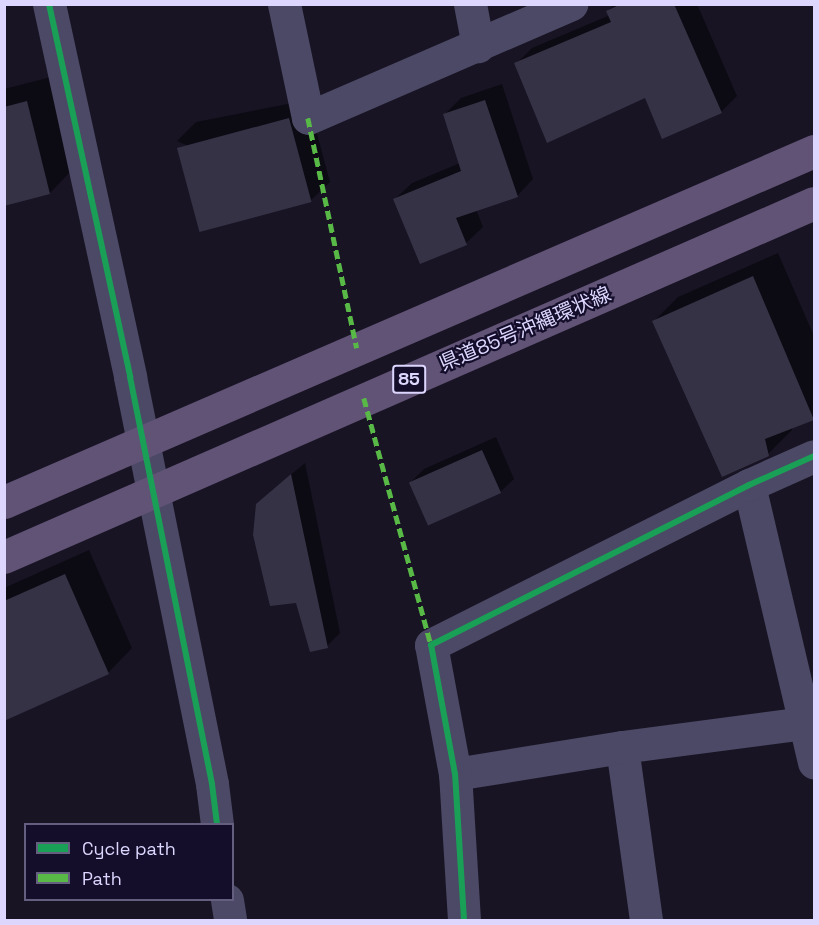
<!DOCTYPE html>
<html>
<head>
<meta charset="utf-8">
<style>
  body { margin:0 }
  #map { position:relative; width:819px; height:925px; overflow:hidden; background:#181424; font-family:"Space Grotesk","Noto Sans JP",sans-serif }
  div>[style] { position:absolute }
  .shadow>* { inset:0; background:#0007 }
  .building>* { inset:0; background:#363246; transform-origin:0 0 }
  .minor>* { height:33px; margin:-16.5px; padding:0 16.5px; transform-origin:16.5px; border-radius:16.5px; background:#4b4965 }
  .major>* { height:33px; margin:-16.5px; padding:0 16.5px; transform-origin:16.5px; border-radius:16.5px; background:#615376 }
  .quiet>* { height:4.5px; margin-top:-2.25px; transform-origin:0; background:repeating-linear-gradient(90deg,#58b947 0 9px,transparent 0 13.5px) }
  .cycleway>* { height:6px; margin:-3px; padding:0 3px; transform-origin:3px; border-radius:3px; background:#1a9f57 }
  span { translate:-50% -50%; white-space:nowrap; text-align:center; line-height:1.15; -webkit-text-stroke:4.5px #140e2a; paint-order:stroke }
  .shield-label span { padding:2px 4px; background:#140e2a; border:2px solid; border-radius:4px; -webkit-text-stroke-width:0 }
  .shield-label { font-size:18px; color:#ddd7ff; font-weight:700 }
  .street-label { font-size:20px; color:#ddd7ff }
  .frame { position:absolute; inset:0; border:6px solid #ddd7ff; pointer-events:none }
  .legend { position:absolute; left:24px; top:823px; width:210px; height:78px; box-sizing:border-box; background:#140e2a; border:2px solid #645e7f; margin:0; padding:8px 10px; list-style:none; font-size:18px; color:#ddd7ff }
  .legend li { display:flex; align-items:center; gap:12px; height:30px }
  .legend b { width:30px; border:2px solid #645e7f }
</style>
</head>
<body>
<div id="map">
  <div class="shadow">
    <div style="clip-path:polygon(615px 4px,697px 4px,737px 96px,721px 112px,645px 96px,516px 64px,532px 48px,610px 15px,608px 11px)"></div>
    <div style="clip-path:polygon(51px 77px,74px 168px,50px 193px,4px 204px,4px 89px)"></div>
    <div style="clip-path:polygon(502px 84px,533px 179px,517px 196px,476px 209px,483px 227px,466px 243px,421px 262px,395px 199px,412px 183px,460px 163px,444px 115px,461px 98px)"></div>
    <div style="clip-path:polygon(308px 100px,330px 182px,310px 201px,177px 141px,196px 122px)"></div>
    <div style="clip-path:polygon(778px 253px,814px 336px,814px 418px,792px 427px,792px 430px,768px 454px,654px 321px,678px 297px)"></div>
    <div style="clip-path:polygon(496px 437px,514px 479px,500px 492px,411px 482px,424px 469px)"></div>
    <div style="clip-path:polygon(305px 463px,340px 633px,327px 646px,271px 491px)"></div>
    <div style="clip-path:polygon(89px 550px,132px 648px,108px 673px,4px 719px,4px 588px)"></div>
  </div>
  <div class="building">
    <div style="clip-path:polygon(621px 4px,674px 4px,722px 113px,662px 139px,645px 98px,547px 143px,514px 63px,611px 22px,606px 11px)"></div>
    <div style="clip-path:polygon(485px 100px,518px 197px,456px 218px,467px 245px,420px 264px,393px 199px,461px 171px,443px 114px)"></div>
    <div style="clip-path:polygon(27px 101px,50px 194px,4px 206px,4px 107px)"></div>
    <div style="left:289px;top:118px;width:87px;height:116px;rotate:75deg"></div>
    <div style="clip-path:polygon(753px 276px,814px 420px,765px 439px,769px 456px,722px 477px,652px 321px)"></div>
    <div style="left:482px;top:450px;width:47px;height:80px;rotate:66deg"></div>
    <div style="clip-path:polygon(291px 474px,328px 648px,310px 652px,296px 603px,270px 606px,253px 535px,256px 504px)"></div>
    <div style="clip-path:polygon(65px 574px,109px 674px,4px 721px,4px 601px)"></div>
  </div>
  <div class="minor">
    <div style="left:49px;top:4px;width:382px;rotate:77.7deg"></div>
    <div style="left:130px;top:377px;width:415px;rotate:78.6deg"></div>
    <div style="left:212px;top:784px;width:40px;rotate:82.9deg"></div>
    <div style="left:284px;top:4px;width:116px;rotate:78.1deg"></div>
    <div style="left:308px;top:118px;width:287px;rotate:-23.4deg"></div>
    <div style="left:470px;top:4px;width:43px;rotate:79.2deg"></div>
    <div style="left:749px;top:485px;width:285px;rotate:76.8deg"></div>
    <div style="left:622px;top:747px;width:175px;rotate:82.1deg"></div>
    <div style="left:455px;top:774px;width:169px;rotate:-9.2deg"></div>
    <div style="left:622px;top:747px;width:185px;rotate:-7.5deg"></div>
    <div style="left:227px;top:900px;width:20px;rotate:81deg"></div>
    <div style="left:464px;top:920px;width:146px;rotate:-93.5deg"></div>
    <div style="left:455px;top:774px;width:131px;rotate:-100.5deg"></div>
    <div style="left:431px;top:645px;width:356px;rotate:-26.7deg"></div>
    <div style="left:749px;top:485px;width:71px;rotate:-24deg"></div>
  </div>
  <div class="major">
    <div style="left:4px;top:502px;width:883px;rotate:-23.43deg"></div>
    <div style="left:4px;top:557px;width:884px;rotate:-23.61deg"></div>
  </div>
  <div class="quiet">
    <div style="left:308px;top:118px;width:235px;rotate:78deg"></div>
    <div style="left:364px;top:398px;width:256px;rotate:74.8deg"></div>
  </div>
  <div class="cycleway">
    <div style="left:49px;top:4px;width:382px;rotate:77.7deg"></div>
    <div style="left:130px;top:377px;width:415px;rotate:78.6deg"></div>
    <div style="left:212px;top:784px;width:40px;rotate:82.9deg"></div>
    <div style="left:464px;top:920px;width:146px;rotate:-93.5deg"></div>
    <div style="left:455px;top:774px;width:131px;rotate:-100.5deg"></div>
    <div style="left:431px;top:645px;width:356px;rotate:-26.7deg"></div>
    <div style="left:749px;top:485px;width:71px;rotate:-24deg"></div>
  </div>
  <div class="shield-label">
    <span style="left:409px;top:379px">85</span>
  </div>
  <div class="street-label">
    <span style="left:525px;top:329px;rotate:-23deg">県道85号沖縄環状線</span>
  </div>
  <div class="frame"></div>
  <ul class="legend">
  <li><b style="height:8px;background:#1a9f57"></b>Cycle path</li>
  <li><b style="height:8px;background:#58b947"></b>Path</li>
  </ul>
</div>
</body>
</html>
